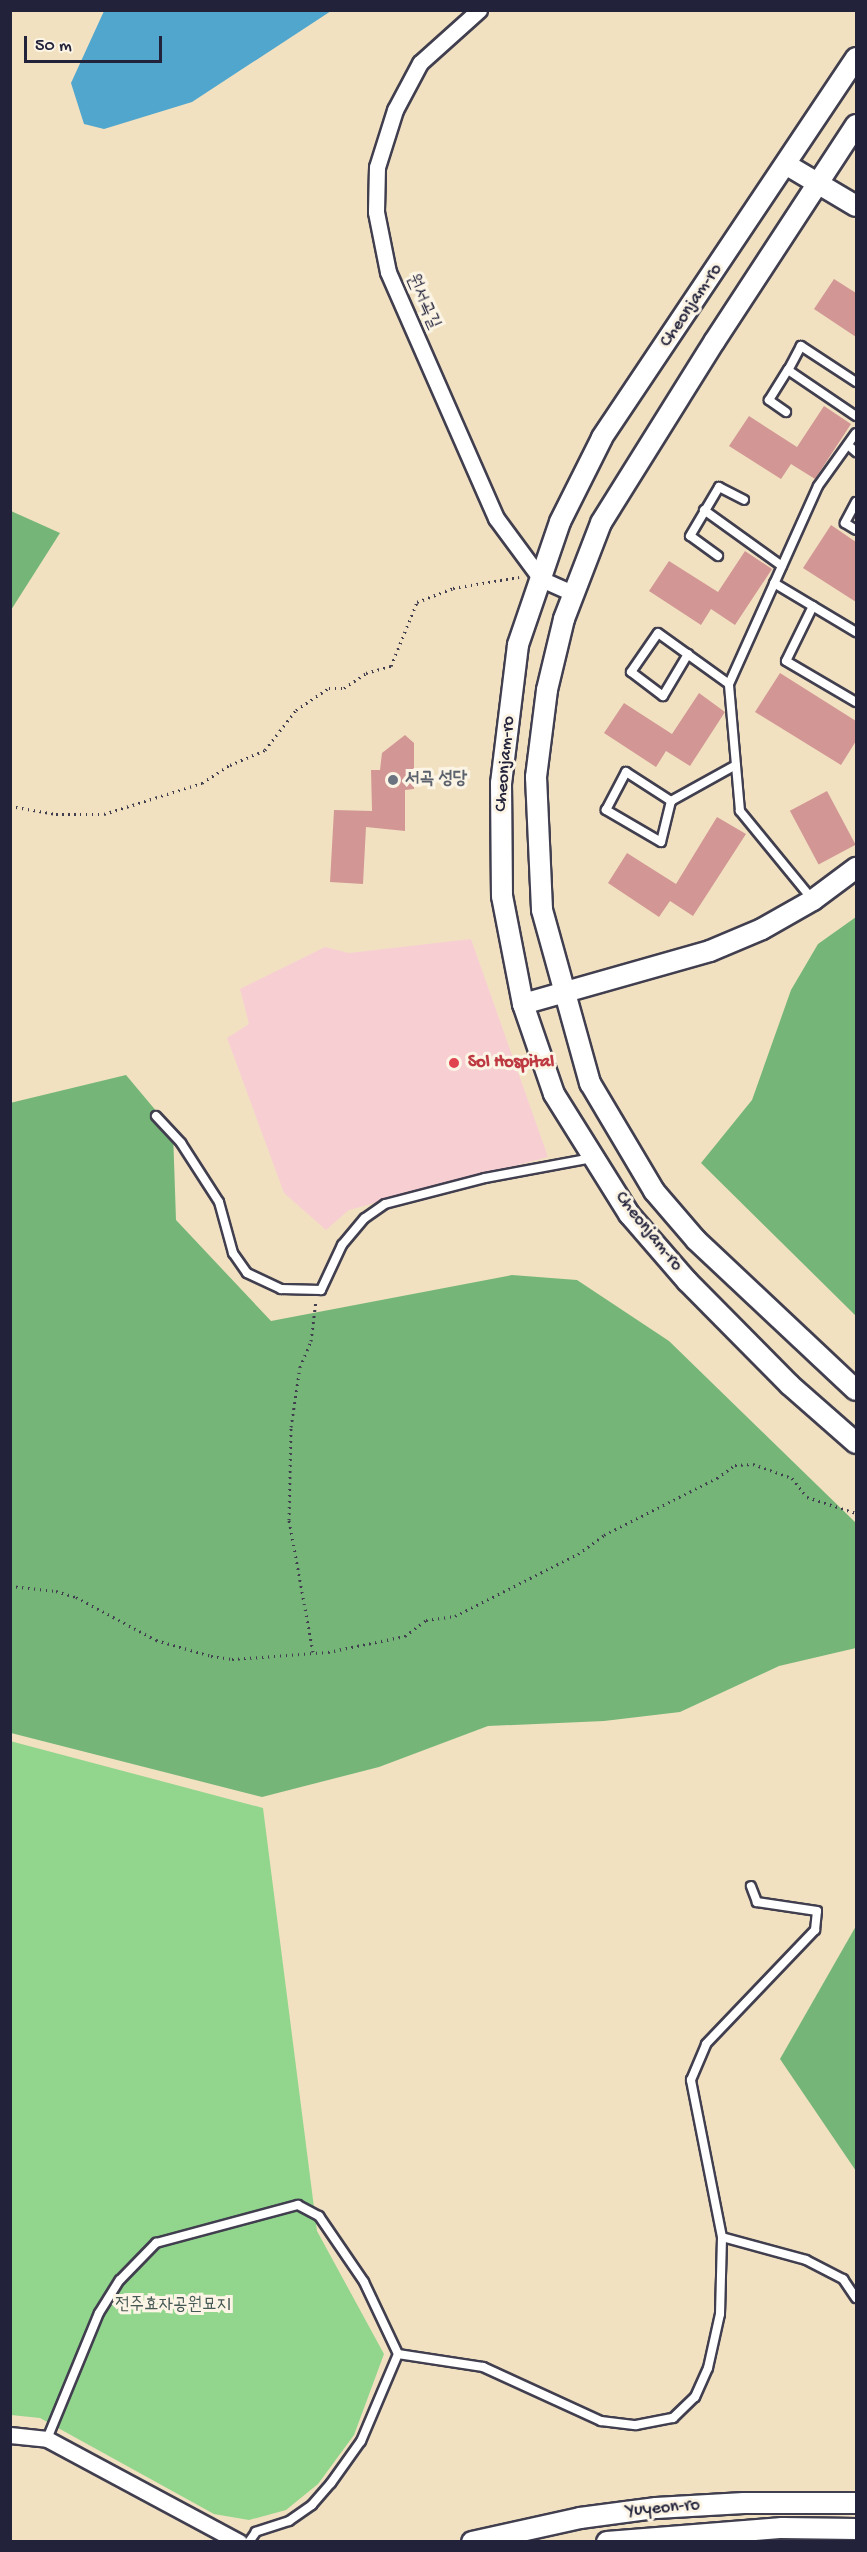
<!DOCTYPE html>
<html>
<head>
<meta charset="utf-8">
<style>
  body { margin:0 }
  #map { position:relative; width:867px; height:2552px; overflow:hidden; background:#f1e1c1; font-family:"Gochi Hand","Poor Story",sans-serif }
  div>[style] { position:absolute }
  .built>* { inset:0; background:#f7cfd3 }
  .green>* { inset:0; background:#92d58d }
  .forest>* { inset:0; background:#75b678 }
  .water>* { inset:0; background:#50a6cd }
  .building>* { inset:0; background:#d29795; transform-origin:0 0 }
  .path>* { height:3px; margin-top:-1.5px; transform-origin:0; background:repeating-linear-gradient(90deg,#413f4f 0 1.5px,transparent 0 6px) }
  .roads { filter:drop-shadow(2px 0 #413f4f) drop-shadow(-2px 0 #413f4f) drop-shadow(0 2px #413f4f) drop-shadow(0 -2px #413f4f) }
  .service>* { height:8px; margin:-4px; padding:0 4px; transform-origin:4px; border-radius:4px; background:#fff }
  .minor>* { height:15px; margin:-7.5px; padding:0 7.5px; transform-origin:7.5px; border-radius:7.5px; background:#fff }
  .tertiary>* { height:20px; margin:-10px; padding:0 10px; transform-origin:10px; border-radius:10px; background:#fff }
  .dots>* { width:16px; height:16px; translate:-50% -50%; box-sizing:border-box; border:3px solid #fcf5e5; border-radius:50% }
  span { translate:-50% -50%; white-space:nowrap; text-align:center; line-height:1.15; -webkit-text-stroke:6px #fcf5e5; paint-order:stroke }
  .street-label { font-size:18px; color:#22223b }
  .worship-label { font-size:18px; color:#5b616d; font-weight:700 }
  .left { translate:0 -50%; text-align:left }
  .health-label { font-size:18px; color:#be3a42; font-weight:700 }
  .park-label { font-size:18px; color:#445854 }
  .frame { position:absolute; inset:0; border:12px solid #22223b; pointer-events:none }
  .scale { position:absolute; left:24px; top:36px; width:138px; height:27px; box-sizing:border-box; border:3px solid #22223b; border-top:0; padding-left:8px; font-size:18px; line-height:21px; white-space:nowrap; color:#22223b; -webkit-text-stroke:4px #fcf5e5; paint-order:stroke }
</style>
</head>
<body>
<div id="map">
  <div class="built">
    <div style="clip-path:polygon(471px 939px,548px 1157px,349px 1210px,326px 1230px,284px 1193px,227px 1038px,249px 1024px,240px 989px,325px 947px,349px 953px)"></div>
  </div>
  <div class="green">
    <div style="clip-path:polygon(10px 1741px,263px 1808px,317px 2231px,384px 2354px,354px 2435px,318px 2484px,286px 2510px,249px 2520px,214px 2514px,40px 2418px,11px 2415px)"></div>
  </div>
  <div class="forest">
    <div style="clip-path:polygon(11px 511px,60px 533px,11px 610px)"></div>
    <div style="clip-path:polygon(856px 917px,856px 1316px,701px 1163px,752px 1100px,791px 990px,818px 944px)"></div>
    <div style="clip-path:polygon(126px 1075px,173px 1131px,176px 1220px,271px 1321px,512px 1275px,577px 1280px,669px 1341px,856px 1523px,856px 1648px,779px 1666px,680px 1712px,604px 1721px,488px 1726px,379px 1767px,262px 1797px,11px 1733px,10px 1103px)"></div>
    <div style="clip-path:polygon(856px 1926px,856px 2171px,780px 2059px)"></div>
  </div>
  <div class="water">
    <div style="clip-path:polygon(104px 11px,104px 10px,331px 11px,192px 102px,104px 129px,84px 124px,71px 83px)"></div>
  </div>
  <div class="building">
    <div style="clip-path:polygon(834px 279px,856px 293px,856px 337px,814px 309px)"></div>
    <div style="clip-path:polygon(824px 406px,851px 424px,815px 479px,791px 464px,781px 479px,729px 446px,749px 416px,797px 447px)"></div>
    <div style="clip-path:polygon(831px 525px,856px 542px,856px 602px,803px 568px)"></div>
    <div style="clip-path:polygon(745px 551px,772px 569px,735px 625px,711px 609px,701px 625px,649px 591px,669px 561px,718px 592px)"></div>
    <div style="clip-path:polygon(780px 673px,856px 721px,856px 741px,841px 765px,755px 712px)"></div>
    <div style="clip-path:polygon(699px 693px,725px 712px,690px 766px,666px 751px,656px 767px,604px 733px,624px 703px,672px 734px)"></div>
    <div style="clip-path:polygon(405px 735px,414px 743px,414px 789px,405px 790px,405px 831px,366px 827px,363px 884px,330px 882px,334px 810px,372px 811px,371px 770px,380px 770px,382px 753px)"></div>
    <div style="left:827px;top:791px;width:61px;height:42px;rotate:62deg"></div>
    <div style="clip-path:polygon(717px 817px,746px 834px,693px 916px,670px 901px,659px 917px,608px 883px,627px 853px,676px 884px)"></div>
  </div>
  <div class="path">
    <div style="left:10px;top:806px;width:47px;rotate:9.9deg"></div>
    <div style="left:56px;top:814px;width:48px"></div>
    <div style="left:104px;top:814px;width:103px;rotate:-17.6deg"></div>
    <div style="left:202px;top:783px;width:33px;rotate:-33deg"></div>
    <div style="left:230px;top:765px;width:38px;rotate:-23deg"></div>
    <div style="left:265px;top:750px;width:51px;rotate:-52.2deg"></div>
    <div style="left:296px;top:710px;width:40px;rotate:-34deg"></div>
    <div style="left:329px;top:688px;width:15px"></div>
    <div style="left:344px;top:688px;width:27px;rotate:-34deg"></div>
    <div style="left:366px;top:673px;width:26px;rotate:-16deg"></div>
    <div style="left:391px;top:666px;width:69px;rotate:-67.9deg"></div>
    <div style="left:417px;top:602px;width:39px;rotate:-21deg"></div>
    <div style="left:453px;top:588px;width:67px;rotate:-9.5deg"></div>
    <div style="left:10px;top:1586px;width:46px;rotate:6.2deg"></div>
    <div style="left:56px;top:1591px;width:21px;rotate:17deg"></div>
    <div style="left:76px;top:1597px;width:91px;rotate:28.3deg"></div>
    <div style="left:156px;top:1640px;width:57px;rotate:16.2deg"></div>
    <div style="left:211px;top:1656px;width:21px;rotate:8deg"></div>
    <div style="left:232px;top:1659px;width:96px;rotate:-4.2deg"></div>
    <div style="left:328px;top:1652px;width:79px;rotate:-11.7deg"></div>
    <div style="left:405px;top:1636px;width:26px;rotate:-37deg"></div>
    <div style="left:426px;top:1620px;width:29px;rotate:-8deg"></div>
    <div style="left:455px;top:1616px;width:138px;rotate:-26.8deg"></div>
    <div style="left:578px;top:1554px;width:32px;rotate:-36deg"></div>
    <div style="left:604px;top:1535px;width:127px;rotate:-26.8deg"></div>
    <div style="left:717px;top:1478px;width:22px;rotate:-36deg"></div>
    <div style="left:735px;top:1465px;width:18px;rotate:-3deg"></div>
    <div style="left:753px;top:1464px;width:41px;rotate:19.7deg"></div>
    <div style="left:792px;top:1478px;width:24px;rotate:52deg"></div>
    <div style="left:807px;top:1497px;width:52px;rotate:18.1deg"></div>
    <div style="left:313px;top:1652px;width:134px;rotate:-100.3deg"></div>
    <div style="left:289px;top:1520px;width:93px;rotate:-88.8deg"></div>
    <div style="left:291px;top:1427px;width:61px;rotate:-81.5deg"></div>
    <div style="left:300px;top:1367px;width:28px;rotate:-67deg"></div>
    <div style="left:311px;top:1341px;width:38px;rotate:-83deg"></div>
  </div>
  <div class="roads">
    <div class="service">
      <div style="left:856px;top:382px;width:66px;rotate:-146.8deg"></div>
      <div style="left:801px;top:346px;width:27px;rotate:118deg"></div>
      <div style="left:788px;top:370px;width:82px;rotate:34.1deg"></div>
      <div style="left:786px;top:412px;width:21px;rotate:-145deg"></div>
      <div style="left:769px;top:400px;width:36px;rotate:-58deg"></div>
      <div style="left:848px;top:445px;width:11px;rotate:41deg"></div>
      <div style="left:856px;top:502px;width:24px;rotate:118deg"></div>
      <div style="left:845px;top:523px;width:13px;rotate:32deg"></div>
      <div style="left:704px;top:510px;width:96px;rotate:35.7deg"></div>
      <div style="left:718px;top:556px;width:34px;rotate:-144deg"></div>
      <div style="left:690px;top:536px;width:57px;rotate:-59.4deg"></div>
      <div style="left:719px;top:487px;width:28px;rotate:27deg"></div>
      <div style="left:774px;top:583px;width:96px;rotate:30.9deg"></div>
      <div style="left:813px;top:606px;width:61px;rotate:116.1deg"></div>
      <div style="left:786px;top:661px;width:81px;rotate:30.4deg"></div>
      <div style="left:688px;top:654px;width:49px;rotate:120.8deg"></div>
      <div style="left:663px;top:696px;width:40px;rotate:-143deg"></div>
      <div style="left:631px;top:672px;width:47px;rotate:-55.3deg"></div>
      <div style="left:658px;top:633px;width:87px;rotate:35.7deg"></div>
      <div style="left:671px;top:801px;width:42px;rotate:103.7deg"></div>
      <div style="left:661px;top:842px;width:64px;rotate:-149.8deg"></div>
      <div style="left:606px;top:810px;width:43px;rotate:-62.2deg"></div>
      <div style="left:626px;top:772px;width:54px;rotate:32.8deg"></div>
      <div style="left:671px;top:801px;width:74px;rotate:-29deg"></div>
      <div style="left:812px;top:899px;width:114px;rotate:-129.3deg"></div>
      <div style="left:740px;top:811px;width:127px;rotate:-95deg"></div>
      <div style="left:729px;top:684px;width:217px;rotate:-65.8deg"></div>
      <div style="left:818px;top:486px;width:65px;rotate:-54.4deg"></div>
      <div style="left:156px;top:1116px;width:37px;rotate:47deg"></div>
      <div style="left:181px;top:1143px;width:70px;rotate:57.2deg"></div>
      <div style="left:219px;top:1202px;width:53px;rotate:74.6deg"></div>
      <div style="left:233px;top:1253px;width:24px;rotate:55deg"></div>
      <div style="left:247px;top:1273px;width:38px;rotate:25deg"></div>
      <div style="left:281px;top:1289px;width:40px;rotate:1.4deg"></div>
      <div style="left:321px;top:1290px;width:50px;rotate:-65deg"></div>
      <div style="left:342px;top:1245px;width:35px;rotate:-50deg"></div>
      <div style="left:365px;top:1218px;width:24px;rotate:-35deg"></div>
      <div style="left:385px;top:1204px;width:103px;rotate:-14.6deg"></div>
      <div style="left:485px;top:1178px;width:109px;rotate:-10.6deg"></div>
      <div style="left:722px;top:2237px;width:87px;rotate:15.3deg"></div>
      <div style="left:806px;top:2260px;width:42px;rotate:27.2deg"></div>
      <div style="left:843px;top:2279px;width:23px;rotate:56deg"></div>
      <div style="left:398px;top:2354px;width:86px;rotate:8.7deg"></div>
      <div style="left:483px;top:2367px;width:130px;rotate:24.6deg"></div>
      <div style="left:601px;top:2421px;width:35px;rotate:7deg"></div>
      <div style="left:636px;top:2425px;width:38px;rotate:-11deg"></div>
      <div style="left:673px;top:2418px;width:30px;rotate:-44deg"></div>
      <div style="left:695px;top:2397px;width:32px;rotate:-66deg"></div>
      <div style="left:708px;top:2368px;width:55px;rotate:-77.5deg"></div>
      <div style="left:720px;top:2314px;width:77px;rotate:-88.5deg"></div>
      <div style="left:722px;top:2237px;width:160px;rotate:-101.2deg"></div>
      <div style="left:691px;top:2080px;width:39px;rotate:-67deg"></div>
      <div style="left:706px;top:2044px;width:158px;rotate:-46.3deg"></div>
      <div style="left:815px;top:1930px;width:19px;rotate:-84deg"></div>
      <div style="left:817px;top:1911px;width:61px;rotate:-171.5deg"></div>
      <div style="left:757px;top:1902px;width:17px;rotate:-111deg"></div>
      <div style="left:47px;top:2439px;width:136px;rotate:-67.6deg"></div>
      <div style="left:99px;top:2313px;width:39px;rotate:-58deg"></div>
      <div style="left:120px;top:2280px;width:52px;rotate:-45.8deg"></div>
      <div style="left:156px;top:2243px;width:147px;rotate:-15deg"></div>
      <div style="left:298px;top:2205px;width:24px;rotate:28deg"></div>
      <div style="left:319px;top:2216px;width:80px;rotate:55.7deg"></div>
      <div style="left:364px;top:2282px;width:80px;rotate:64.7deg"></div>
      <div style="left:398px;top:2354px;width:95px;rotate:113deg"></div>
      <div style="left:361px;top:2441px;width:52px;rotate:125.5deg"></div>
      <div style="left:331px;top:2483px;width:29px;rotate:131deg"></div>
      <div style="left:312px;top:2505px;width:28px;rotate:145deg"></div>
      <div style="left:289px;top:2521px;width:35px;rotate:162deg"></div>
      <div style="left:256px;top:2532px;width:12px;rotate:125deg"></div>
    </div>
    <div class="minor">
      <div style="left:479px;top:10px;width:79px;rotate:138.1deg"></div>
      <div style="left:420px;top:63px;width:53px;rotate:118deg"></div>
      <div style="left:395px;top:110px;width:60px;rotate:107.5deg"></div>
      <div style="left:377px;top:167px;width:45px;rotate:91.3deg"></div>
      <div style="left:376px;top:212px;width:61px;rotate:78.7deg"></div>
      <div style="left:388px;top:272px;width:269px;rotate:66.3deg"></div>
      <div style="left:496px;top:518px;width:76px;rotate:53.6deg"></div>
      <div style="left:541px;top:579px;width:35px;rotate:24deg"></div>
      <div style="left:10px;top:2435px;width:37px;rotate:6deg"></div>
      <div style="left:47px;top:2439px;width:218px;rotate:28.2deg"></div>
    </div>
    <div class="tertiary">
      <div style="left:856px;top:58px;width:457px;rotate:123.8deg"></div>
      <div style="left:602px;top:438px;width:94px;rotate:116.6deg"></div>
      <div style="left:560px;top:522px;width:130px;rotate:108.9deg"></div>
      <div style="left:518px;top:645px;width:139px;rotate:97deg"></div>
      <div style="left:501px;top:783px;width:113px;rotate:89.5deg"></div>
      <div style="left:502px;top:896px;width:110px;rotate:79deg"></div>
      <div style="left:523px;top:1004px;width:95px;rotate:71deg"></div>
      <div style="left:554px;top:1094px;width:142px;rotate:58deg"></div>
      <div style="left:629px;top:1214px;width:89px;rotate:49.1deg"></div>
      <div style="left:687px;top:1281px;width:146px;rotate:45.3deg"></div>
      <div style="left:790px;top:1385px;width:88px;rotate:41.3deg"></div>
      <div style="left:856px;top:125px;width:259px;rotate:123.2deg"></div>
      <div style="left:714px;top:342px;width:213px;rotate:122deg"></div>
      <div style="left:601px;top:523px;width:103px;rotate:111.1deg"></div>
      <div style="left:564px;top:619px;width:73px;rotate:103.5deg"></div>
      <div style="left:547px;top:690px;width:88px;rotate:97.2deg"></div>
      <div style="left:536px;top:777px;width:133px;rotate:87.4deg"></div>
      <div style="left:542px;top:910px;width:180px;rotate:74.5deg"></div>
      <div style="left:590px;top:1083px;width:126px;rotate:59.3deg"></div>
      <div style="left:654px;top:1191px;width:65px;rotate:49.4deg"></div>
      <div style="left:696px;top:1240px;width:219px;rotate:43.2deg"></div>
      <div style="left:787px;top:165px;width:80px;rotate:30.7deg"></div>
      <div style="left:523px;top:1004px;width:194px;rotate:-15.8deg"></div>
      <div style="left:710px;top:951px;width:56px;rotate:-22.9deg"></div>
      <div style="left:762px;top:929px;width:59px;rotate:-29.6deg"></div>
      <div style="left:813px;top:900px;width:54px;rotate:-36.7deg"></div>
      <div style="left:472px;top:2542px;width:111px;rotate:-12.5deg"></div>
      <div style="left:580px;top:2518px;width:77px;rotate:-7.5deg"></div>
      <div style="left:656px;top:2508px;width:88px;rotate:-3.3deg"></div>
      <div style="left:744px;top:2503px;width:112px"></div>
      <div style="left:607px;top:2542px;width:176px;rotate:-4.6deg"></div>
      <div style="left:782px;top:2528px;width:74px;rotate:0.8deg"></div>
    </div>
  </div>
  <div class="dots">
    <div style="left:393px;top:780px;background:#6b7280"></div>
    <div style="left:454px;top:1063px;background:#e0444e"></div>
  </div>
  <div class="street-label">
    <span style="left:422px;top:302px;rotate:66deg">원서곡길</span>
    <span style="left:692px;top:306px;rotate:-56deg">Cheonjam-ro</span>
    <span style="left:506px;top:764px;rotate:-85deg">Cheonjam-ro</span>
    <span style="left:648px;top:1232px;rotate:51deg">Cheonjam-ro</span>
    <span style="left:663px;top:2509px;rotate:-5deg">Yuyeon-ro</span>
  </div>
  <div class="worship-label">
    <span class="left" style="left:405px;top:780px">서곡 성당</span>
  </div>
  <div class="health-label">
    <span class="left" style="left:468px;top:1063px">Sol Hospital</span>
  </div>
  <div class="park-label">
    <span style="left:173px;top:2306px">전주효자공원묘지</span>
  </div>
  <div class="frame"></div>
  <div class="scale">50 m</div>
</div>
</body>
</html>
